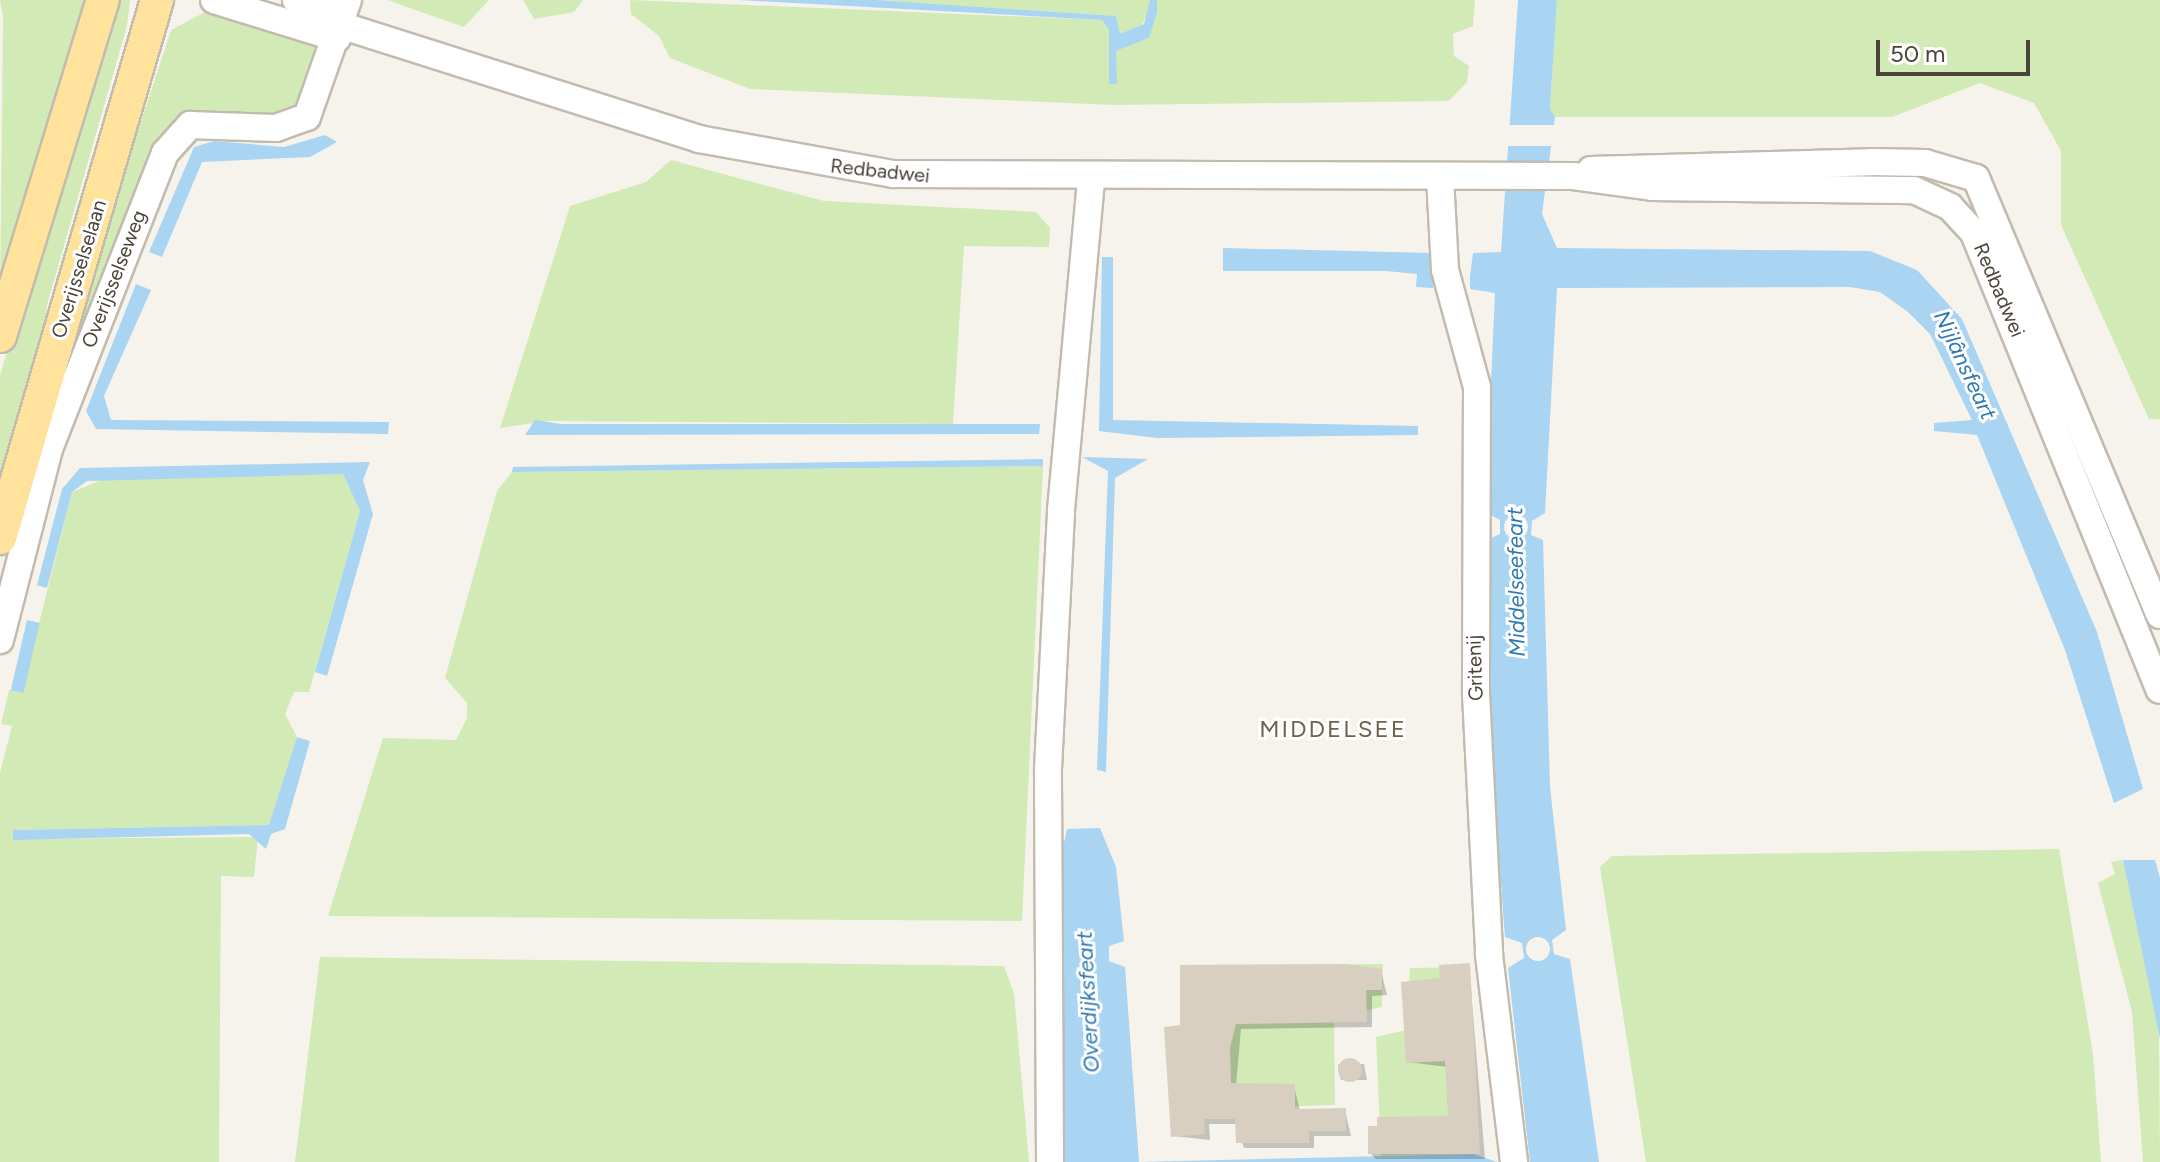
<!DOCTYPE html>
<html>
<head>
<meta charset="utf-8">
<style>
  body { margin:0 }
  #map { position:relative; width:2160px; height:1162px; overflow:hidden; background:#f6f3ec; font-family:Figtree,sans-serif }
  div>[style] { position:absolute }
  .green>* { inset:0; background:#d2eab5 }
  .water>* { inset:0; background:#a9d4f2; transform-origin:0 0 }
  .pier>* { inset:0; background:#f6f3ec; transform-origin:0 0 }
  .round { border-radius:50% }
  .shadow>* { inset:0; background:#0003 }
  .building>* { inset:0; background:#d8cfc1 }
  .roads { filter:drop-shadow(2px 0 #c2bbae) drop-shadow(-2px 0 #c2bbae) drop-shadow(0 2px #c2bbae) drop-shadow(0 -2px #c2bbae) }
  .minor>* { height:26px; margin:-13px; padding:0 13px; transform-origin:13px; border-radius:13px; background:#fff }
  .major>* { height:32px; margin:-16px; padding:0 16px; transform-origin:16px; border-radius:16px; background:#ffe39c }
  span { translate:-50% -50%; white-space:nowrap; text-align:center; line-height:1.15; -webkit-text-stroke:6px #fff; paint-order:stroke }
  .street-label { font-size:20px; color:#4b4439 }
  .water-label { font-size:22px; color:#2e7ab2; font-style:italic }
  .quarter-label { font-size:24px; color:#6e6250; letter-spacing:2px }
  .scale { position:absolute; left:1876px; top:40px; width:154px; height:36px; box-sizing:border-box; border:4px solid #4b4439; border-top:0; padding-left:10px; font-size:24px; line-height:28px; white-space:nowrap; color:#4b4439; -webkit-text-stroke:6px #fff; paint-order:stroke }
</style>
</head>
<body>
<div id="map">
  <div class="green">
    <div style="clip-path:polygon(0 0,87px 0,0 303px,3px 16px)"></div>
    <div style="clip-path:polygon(118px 0,130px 0,127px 26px,47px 305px,43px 349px,0 502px,0 375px)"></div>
    <div style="clip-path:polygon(387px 0,489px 0,464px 27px)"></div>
    <div style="clip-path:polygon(523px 0,583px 0,574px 12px,534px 19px)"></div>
    <div style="clip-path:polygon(630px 0,1102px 20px,1109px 30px,1109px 83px,1116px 84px,1116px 51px,1149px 38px,1157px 0,1475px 0,1473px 26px,1453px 34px,1454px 56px,1469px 66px,1467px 82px,1449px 101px,1114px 105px,750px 89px,670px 58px,659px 36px,631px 14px)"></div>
    <div style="clip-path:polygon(877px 0,1150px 0,1150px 6px,1141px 28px,1120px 34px,1115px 16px)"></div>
    <div style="clip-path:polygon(1557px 0,2160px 0,2160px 419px,2149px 419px,2061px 225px,2061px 151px,2034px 103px,1980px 83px,1892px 117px,1555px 117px,1550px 109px)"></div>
    <div style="clip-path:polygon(205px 12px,326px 41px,300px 105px,284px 116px,186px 117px,0 603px,59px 372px,171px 30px)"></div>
    <div style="clip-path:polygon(671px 160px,824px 201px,1036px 212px,1050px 228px,1049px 247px,964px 246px,953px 424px,547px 421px,500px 428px,570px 206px,646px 182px)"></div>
    <div style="clip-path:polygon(1043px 466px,1022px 921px,328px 916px,383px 738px,456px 740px,467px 718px,467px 703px,445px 678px,497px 491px,512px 472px)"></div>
    <div style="clip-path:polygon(343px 474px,360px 511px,309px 692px,294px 692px,285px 714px,297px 737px,270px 825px,13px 830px,13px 839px,258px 837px,254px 877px,221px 876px,219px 1162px,0 1162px,0 773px,12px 726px,1px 724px,9px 690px,22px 691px,72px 492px,104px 479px)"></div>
    <div style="clip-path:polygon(2059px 849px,2093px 1054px,2101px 1162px,1646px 1162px,1600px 867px,1612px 856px)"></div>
    <div style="clip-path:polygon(2123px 860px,2159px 1032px,2160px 1162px,2143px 1162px,2132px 1012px,2098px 883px,2115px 874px,2111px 862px)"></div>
    <div style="clip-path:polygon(320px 957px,1004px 966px,1014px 994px,1029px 1162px,295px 1162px)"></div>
    <div style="clip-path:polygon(1383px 964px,1382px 1007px,1334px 1018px,1335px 1105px,1178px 1110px,1184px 965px)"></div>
    <div style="clip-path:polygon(1465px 967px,1474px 1154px,1381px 1156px,1376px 1037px,1406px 1030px,1410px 968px)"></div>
  </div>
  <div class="water">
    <div style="clip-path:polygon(739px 0,877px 0,1116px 16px,1120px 34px,1144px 24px,1150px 0,1157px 0,1157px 12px,1149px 38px,1116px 51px,1117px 84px,1109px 84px,1109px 30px,1102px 20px)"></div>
    <div style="clip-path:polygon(1518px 0,1557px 0,1550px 109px,1555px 117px,1542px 214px,1557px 248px,1870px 251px,1917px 270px,1962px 319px,2097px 632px,2143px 789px,2114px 803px,2065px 650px,1977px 435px,1934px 431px,1934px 423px,1972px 420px,1930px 334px,1908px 312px,1880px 292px,1850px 287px,1557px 288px,1545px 513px,1532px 521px,1531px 535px,1543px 540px,1550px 787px,1566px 930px,1552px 940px,1554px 954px,1570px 959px,1599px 1162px,1530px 1162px,1508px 968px,1524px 958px,1522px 943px,1505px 937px,1494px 793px,1485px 541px,1500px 534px,1500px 520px,1485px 512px,1495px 293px,1470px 289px,1470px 276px,1473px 253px,1501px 252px)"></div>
    <div style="clip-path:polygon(325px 135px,337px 142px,310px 157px,202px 162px,162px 257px,149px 252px,194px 147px,214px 141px,284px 147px)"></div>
    <div style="clip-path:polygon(1223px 248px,1432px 253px,1433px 288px,1416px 287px,1417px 274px,1386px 271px,1223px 271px)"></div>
    <div style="clip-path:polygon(1102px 257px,1113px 257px,1113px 420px,1418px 426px,1418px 435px,1157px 438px,1099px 431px)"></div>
    <div style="clip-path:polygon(136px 284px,151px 290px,104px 396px,111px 420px,389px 422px,388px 434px,96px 429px,86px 411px)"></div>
    <div style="clip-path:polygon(535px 420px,561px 424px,1040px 424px,1039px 434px,525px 435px)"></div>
    <div style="clip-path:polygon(1082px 457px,1148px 459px,1115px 478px,1106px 772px,1097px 770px,1108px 471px)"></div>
    <div style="clip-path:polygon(1043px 459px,1043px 466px,512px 472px,513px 467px)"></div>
    <div style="clip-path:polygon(370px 462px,363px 480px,373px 514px,327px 676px,315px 672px,360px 511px,343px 474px,87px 481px,72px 492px,47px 588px,37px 585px,62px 489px,80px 468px)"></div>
    <div style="left:27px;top:620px;width:13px;height:72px;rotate:13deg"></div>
    <div style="clip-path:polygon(297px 737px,310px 741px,285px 829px,271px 834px,266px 849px,249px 834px,13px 840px,13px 830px,269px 825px)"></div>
    <div style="clip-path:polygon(1100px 828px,1116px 867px,1124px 941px,1109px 946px,1109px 961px,1125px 967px,1139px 1162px,1474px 1154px,1497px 1162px,1064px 1162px,1061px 856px,1067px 829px)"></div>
    <div style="clip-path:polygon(2123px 860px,2155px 860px,2160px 878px,2160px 1039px)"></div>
  </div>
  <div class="pier">
    <div style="left:1507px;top:125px;width:51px;height:21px"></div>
    <div class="round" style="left:1504px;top:515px;width:24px;height:24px"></div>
    <div class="round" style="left:1526px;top:937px;width:24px;height:24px"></div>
  </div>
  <div class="shadow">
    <div style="clip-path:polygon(1469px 965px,1485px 1159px,1376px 1159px,1370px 1153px,1451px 1118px,1447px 1067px,1408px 1062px,1442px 980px)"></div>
    <div style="clip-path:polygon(1381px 971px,1387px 995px,1372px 996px,1372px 1027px,1241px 1029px,1236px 1085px,1294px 1086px,1300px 1111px,1345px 1110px,1351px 1136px,1314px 1136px,1314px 1148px,1244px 1148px,1237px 1124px,1209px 1124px,1210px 1140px,1173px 1136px,1182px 1027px)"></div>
    <div style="clip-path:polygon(1338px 1064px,1364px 1064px,1367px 1080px,1341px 1080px)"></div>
  </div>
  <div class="building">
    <div style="clip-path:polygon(1470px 963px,1480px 1154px,1368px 1154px,1368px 1126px,1377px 1126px,1377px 1117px,1448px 1116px,1445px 1061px,1406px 1063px,1401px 982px,1440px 978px,1439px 965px)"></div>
    <div style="clip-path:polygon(1345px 964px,1382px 969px,1382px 990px,1366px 990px,1367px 1022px,1236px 1024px,1230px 1048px,1231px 1083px,1295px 1084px,1295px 1109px,1346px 1108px,1346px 1131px,1309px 1131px,1309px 1143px,1236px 1143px,1235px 1119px,1204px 1119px,1205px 1134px,1171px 1137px,1164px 1027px,1180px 1025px,1180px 965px)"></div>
    <div class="round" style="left:1338px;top:1058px;width:24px;height:24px"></div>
  </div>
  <div class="roads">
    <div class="minor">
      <div style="left:214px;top:0;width:129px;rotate:17.2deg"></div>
      <div style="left:296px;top:0;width:49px;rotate:17.7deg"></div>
      <div style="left:340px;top:25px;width:377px;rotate:17.6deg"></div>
      <div style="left:699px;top:139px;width:197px;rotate:10.2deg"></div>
      <div style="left:893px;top:174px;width:680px;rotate:0.17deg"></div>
      <div style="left:1573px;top:176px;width:80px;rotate:7.9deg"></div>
      <div style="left:1652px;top:187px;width:262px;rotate:0.7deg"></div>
      <div style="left:1914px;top:190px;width:40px;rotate:25deg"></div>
      <div style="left:1950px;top:207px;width:35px;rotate:47deg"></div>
      <div style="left:1974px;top:233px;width:493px;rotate:67.9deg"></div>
      <div style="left:1591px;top:170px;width:280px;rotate:-1.6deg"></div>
      <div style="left:1871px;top:162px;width:54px;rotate:1.1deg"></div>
      <div style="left:1925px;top:163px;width:53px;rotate:16.4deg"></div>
      <div style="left:1976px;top:178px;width:474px;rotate:67.2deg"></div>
      <div style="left:1440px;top:177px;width:93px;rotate:86.9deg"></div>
      <div style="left:1445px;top:270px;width:121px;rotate:74.7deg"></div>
      <div style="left:1477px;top:387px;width:307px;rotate:90.2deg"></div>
      <div style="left:1476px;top:694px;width:261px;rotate:87.1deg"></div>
      <div style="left:1489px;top:955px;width:209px;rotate:83.1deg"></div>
      <div style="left:0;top:640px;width:197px;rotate:-75.6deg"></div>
      <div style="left:49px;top:449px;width:318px;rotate:-68.6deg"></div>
      <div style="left:165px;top:153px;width:38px;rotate:-48deg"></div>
      <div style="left:190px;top:125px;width:86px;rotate:2deg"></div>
      <div style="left:276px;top:128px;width:33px;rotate:-20deg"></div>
      <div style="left:307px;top:117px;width:124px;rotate:-70.7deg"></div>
      <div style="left:1050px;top:1162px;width:393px;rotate:-90.3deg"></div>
      <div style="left:1048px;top:769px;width:259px;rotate:-87.1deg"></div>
      <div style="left:1061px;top:510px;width:333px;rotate:-84.8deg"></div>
    </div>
    <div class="major">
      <div style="left:0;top:336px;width:351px;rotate:-73deg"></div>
      <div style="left:0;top:538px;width:560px;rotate:-73.73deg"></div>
    </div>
  </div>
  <div class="street-label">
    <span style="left:880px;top:171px;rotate:6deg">Redbadwei</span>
    <span style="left:79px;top:269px;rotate:-73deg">Overijsselselaan</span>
    <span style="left:114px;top:279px;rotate:-69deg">Overijsselseweg</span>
    <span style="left:1999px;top:290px;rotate:67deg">Redbadwei</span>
    <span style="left:1475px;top:668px;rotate:-92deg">Gritenij</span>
  </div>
  <div class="water-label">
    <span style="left:1965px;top:365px;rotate:65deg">Nijlânsfeart</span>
    <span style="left:1516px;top:582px;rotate:-91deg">Middelseefeart</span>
    <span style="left:1088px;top:1002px;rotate:-93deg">Overdijksfeart</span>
  </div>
  <div class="quarter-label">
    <span style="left:1333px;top:729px">MIDDELSEE</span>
  </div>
  <div class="scale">50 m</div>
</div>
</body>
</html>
